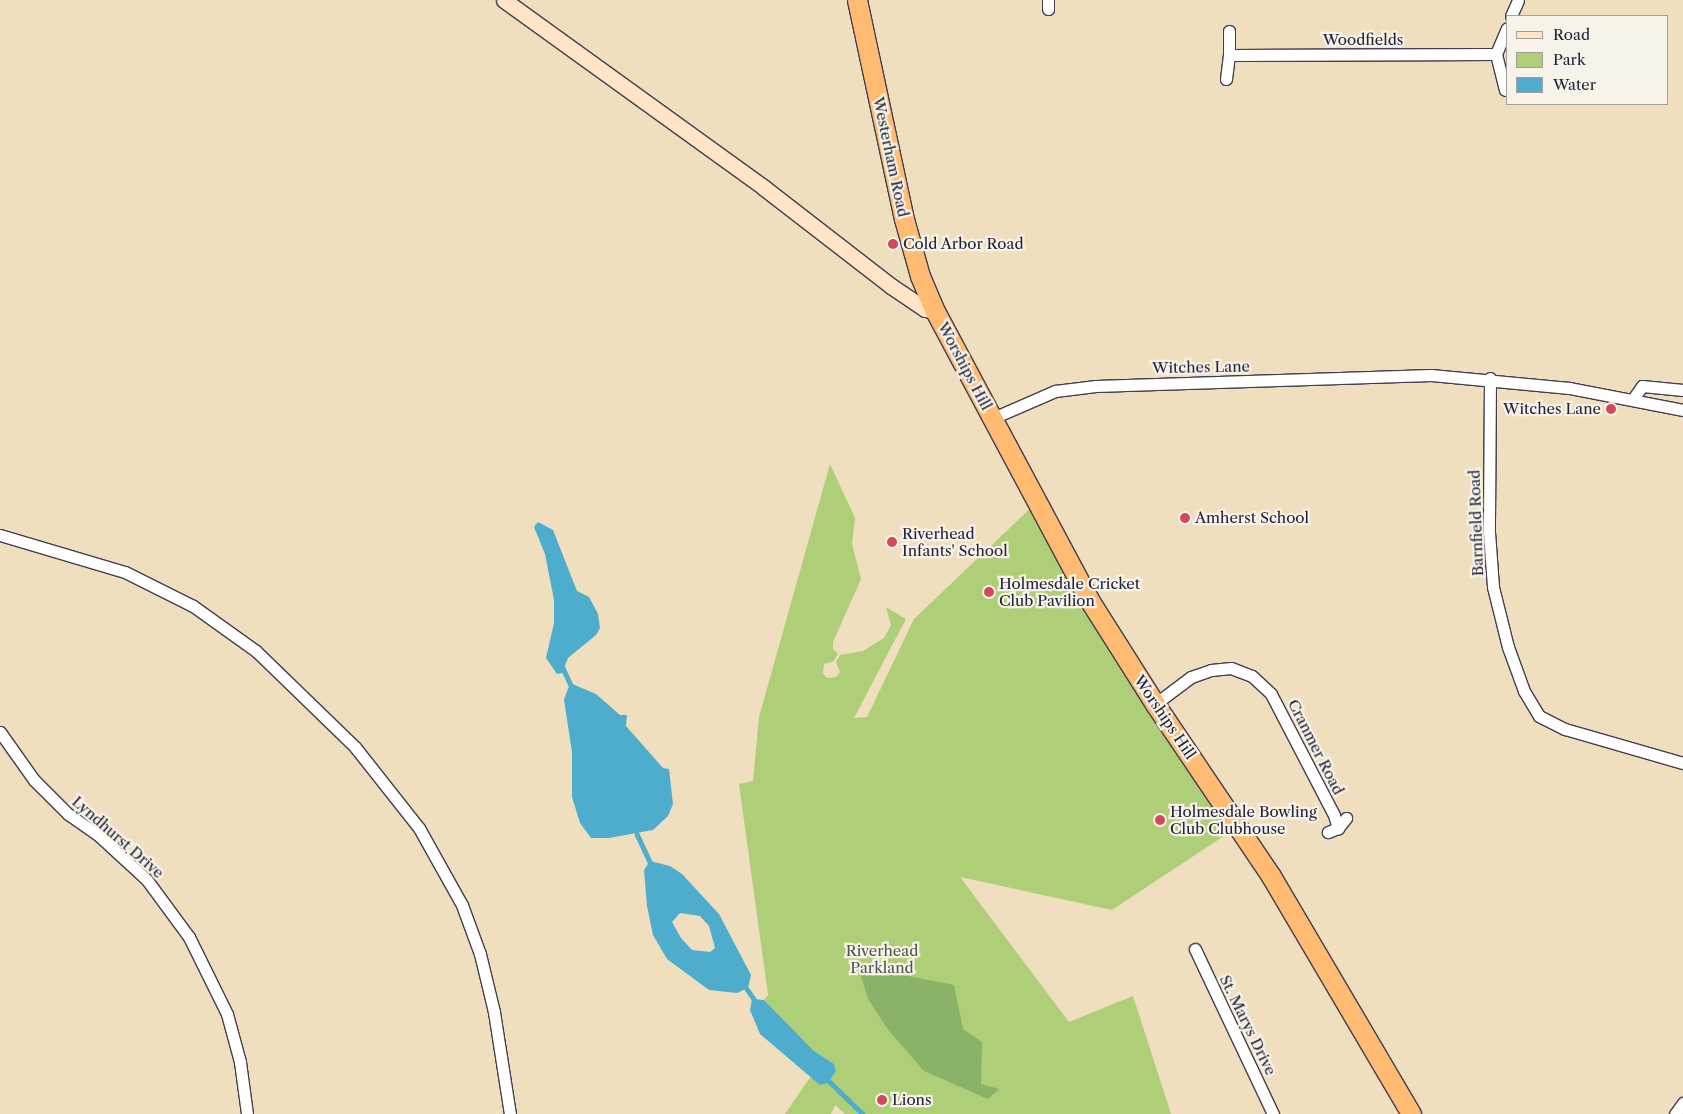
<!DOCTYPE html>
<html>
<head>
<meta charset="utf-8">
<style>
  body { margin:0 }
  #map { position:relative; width:1683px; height:1114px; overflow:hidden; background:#efdfbf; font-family:"Libre Caslon Text",serif }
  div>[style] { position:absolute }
  .green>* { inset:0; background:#aecf77 }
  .forest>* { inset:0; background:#8ab268 }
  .water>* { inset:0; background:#4eadcd }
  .stream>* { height:4.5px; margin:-2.25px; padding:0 2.25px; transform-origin:2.25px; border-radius:2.25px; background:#4eadcd }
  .roads { filter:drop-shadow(1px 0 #413e4f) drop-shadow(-1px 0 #413e4f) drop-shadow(0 1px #413e4f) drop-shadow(0 -1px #413e4f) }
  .minor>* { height:11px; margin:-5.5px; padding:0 5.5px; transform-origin:5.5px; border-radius:5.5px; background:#fff }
  .secondary>* { height:15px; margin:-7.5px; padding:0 7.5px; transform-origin:7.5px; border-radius:7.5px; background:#ffe4c6 }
  .trunk>* { height:19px; margin:-9.5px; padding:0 9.5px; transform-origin:9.5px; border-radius:9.5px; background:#febb71 }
  .dots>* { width:14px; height:14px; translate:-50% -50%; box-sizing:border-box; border:2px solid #f7f3e8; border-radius:50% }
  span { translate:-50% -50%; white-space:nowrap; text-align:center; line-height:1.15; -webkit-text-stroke:4.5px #f7f3e8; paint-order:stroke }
  .street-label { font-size:15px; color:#22223b }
  .poi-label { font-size:15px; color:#22223b }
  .left { translate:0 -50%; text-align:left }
  .right { translate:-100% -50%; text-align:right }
  .park-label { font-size:15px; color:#4c564d }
  .legend { position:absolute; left:1506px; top:15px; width:162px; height:90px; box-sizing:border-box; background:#f7f3e8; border:1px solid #a29fa3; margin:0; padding:6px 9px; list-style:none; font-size:15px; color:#22223b }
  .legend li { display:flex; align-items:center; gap:10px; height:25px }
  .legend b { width:25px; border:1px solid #a29fa3 }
</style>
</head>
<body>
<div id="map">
  <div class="green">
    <div style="clip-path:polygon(830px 464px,855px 518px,852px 544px,861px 579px,833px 642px,833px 649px,838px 654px,834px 661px,824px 664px,823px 673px,827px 678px,836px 677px,840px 672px,836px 662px,840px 655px,863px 651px,884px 638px,891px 625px,886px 607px,906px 619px,854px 718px,867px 717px,914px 619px,1039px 500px,1092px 604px,1239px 826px,1112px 910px,960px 877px,1069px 1022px,1133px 996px,1171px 1114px,845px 1114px,835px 1105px,831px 1114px,785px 1114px,811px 1076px,820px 1085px,828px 1083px,836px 1071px,834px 1064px,814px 1051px,764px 1000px,768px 995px,739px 784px,753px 781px,759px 717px)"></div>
  </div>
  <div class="forest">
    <div style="clip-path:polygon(858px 966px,954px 985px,963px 1029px,982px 1042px,981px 1084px,999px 1089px,988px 1099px,924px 1071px,889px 1031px,868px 999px)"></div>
  </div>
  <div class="water">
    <div style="clip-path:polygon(538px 522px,553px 530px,577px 591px,589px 597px,598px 614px,600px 628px,596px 635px,568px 658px,562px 673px,557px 674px,546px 658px,554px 623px,554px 600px,545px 554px,534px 527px)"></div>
    <div style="clip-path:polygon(570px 683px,596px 694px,620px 715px,627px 715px,626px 726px,663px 768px,669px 769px,673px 804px,668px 816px,653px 830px,609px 838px,591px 838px,580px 823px,572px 797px,572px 752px,564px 700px)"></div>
    <div style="clip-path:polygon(evenodd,650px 861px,670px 866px,682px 874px,719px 914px,751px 975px,748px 988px,737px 993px,709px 990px,667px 959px,653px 935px,647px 906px,644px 870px,650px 861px,680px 913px,700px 916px,709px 926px,715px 948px,710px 952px,692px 950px,681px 938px,672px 922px,680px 913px)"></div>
    <div style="clip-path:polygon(752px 999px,764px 1000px,814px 1051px,834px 1064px,836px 1071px,828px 1083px,820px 1085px,760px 1034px,750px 1010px)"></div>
  </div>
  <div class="stream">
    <div style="left:563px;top:668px;width:17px;rotate:65deg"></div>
    <div style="left:637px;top:834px;width:31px;rotate:65deg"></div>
    <div style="left:747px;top:989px;width:12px;rotate:55deg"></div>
    <div style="left:829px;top:1081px;width:47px;rotate:44.1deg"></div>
  </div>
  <div class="roads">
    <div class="minor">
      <div style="left:1048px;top:9px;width:9px;rotate:-90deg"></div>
      <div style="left:1511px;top:16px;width:17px;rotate:-66deg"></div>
      <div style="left:1496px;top:54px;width:37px;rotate:76deg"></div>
      <div style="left:1229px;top:55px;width:24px;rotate:-90deg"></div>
      <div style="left:1226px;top:79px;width:24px;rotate:-83deg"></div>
      <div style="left:1229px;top:55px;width:267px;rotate:-0.2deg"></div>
      <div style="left:1496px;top:54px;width:28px;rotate:-67deg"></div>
      <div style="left:1490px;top:378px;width:154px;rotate:90.4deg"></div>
      <div style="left:1489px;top:532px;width:55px;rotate:85.8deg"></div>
      <div style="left:1493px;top:587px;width:62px;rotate:76deg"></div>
      <div style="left:1508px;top:647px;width:47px;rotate:70deg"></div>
      <div style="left:1524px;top:691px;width:29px;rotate:59deg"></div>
      <div style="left:1539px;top:716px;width:29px;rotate:27deg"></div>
      <div style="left:1565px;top:729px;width:123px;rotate:16.1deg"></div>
      <div style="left:1633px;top:399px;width:16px;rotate:-55deg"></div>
      <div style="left:1642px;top:386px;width:41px;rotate:5.6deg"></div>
      <div style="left:993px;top:418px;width:68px;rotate:-23.5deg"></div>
      <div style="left:1055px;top:391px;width:41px;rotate:-7deg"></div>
      <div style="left:1096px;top:386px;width:335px;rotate:-1.9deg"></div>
      <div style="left:1431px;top:375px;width:139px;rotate:5.4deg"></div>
      <div style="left:1569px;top:388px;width:116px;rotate:10.9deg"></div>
      <div style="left:0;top:535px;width:130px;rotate:16.5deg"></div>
      <div style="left:125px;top:572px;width:76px;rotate:26.6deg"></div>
      <div style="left:193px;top:606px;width:77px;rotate:35.5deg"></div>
      <div style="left:256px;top:651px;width:138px;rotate:44.1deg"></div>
      <div style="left:355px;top:747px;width:103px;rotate:51.7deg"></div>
      <div style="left:419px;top:828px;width:88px;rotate:60.8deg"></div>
      <div style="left:462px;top:905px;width:52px;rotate:69.8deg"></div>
      <div style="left:480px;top:954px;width:60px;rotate:76.4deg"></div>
      <div style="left:494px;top:1012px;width:103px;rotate:81.1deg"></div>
      <div style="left:1155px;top:704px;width:45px;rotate:-36.9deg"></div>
      <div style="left:1191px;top:677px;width:21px;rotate:-19deg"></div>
      <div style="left:1211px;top:670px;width:20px;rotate:-6deg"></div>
      <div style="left:1231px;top:668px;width:22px;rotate:21deg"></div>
      <div style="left:1252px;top:676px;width:26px;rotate:43deg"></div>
      <div style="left:1271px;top:694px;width:136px;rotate:62.5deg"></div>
      <div style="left:1334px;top:815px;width:14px;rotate:73deg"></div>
      <div style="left:1338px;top:828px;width:11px;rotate:158deg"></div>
      <div style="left:0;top:732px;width:59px;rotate:54.7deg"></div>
      <div style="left:34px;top:780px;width:48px;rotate:45deg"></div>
      <div style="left:68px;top:814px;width:35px;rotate:35deg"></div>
      <div style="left:97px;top:834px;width:68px;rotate:42.6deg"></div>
      <div style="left:147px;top:880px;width:71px;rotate:53.6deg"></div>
      <div style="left:189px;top:937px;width:86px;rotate:63.7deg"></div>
      <div style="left:227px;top:1014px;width:50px;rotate:74.8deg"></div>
      <div style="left:240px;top:1062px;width:52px;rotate:82.3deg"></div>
      <div style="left:1338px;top:828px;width:13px;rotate:-51deg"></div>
      <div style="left:1195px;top:949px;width:183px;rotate:64.7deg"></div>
      <div style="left:1675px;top:1114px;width:14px;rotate:-54deg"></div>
    </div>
    <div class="secondary">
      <div style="left:504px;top:0;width:319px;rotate:35.8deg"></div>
      <div style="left:763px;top:187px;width:162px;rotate:37.7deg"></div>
      <div style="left:891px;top:286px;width:41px;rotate:34.1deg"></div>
      <div style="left:925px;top:309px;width:10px;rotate:11deg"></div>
    </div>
    <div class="trunk">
      <div style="left:857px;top:0;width:224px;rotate:77.9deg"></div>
      <div style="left:904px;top:219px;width:59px;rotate:74.3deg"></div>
      <div style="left:920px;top:276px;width:38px;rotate:67deg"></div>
      <div style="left:935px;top:311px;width:325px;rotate:61.9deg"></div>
      <div style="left:1088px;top:598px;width:125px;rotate:57.7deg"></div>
      <div style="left:1155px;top:704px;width:207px;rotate:56deg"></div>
      <div style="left:1271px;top:876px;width:276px;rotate:59.5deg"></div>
    </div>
  </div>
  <div class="dots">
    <div style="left:893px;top:244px;background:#d1495b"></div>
    <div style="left:1611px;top:409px;background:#d1495b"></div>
    <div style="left:1185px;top:518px;background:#d1495b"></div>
    <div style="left:892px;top:542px;background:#d1495b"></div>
    <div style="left:989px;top:592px;background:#d1495b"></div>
    <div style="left:1160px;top:820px;background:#d1495b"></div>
    <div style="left:882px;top:1100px;background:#d1495b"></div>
  </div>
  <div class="street-label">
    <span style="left:1363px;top:40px">Woodfields</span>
    <span style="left:891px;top:157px;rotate:78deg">Westerham Road</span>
    <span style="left:965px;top:366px;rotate:62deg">Worships Hill</span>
    <span style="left:1201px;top:367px;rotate:-1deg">Witches Lane</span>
    <span style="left:1476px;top:523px;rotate:-92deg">Barnfield Road</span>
    <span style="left:1165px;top:717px;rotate:56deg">Worships Hill</span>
    <span style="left:1316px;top:747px;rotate:63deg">Cranmer Road</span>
    <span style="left:118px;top:837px;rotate:41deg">Lyndhurst Drive</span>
    <span style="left:1248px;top:1025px;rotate:64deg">St. Marys Drive</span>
  </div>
  <div class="poi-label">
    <span class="left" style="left:903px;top:244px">Cold Arbor Road</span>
    <span class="right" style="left:1601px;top:409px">Witches Lane</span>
    <span class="left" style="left:1195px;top:518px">Amherst School</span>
    <span class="left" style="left:902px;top:542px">Riverhead<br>Infants' School</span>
    <span class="left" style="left:999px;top:592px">Holmesdale Cricket<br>Club Pavilion</span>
    <span class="left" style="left:1170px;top:820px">Holmesdale Bowling<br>Club Clubhouse</span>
    <span class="left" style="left:892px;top:1100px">Lions</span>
  </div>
  <div class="park-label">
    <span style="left:882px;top:959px">Riverhead<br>Parkland</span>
  </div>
  <ul class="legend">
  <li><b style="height:6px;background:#ffe4c6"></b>Road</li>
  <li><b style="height:14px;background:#aecf77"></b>Park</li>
  <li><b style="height:14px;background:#4eadcd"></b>Water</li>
  </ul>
</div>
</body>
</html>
